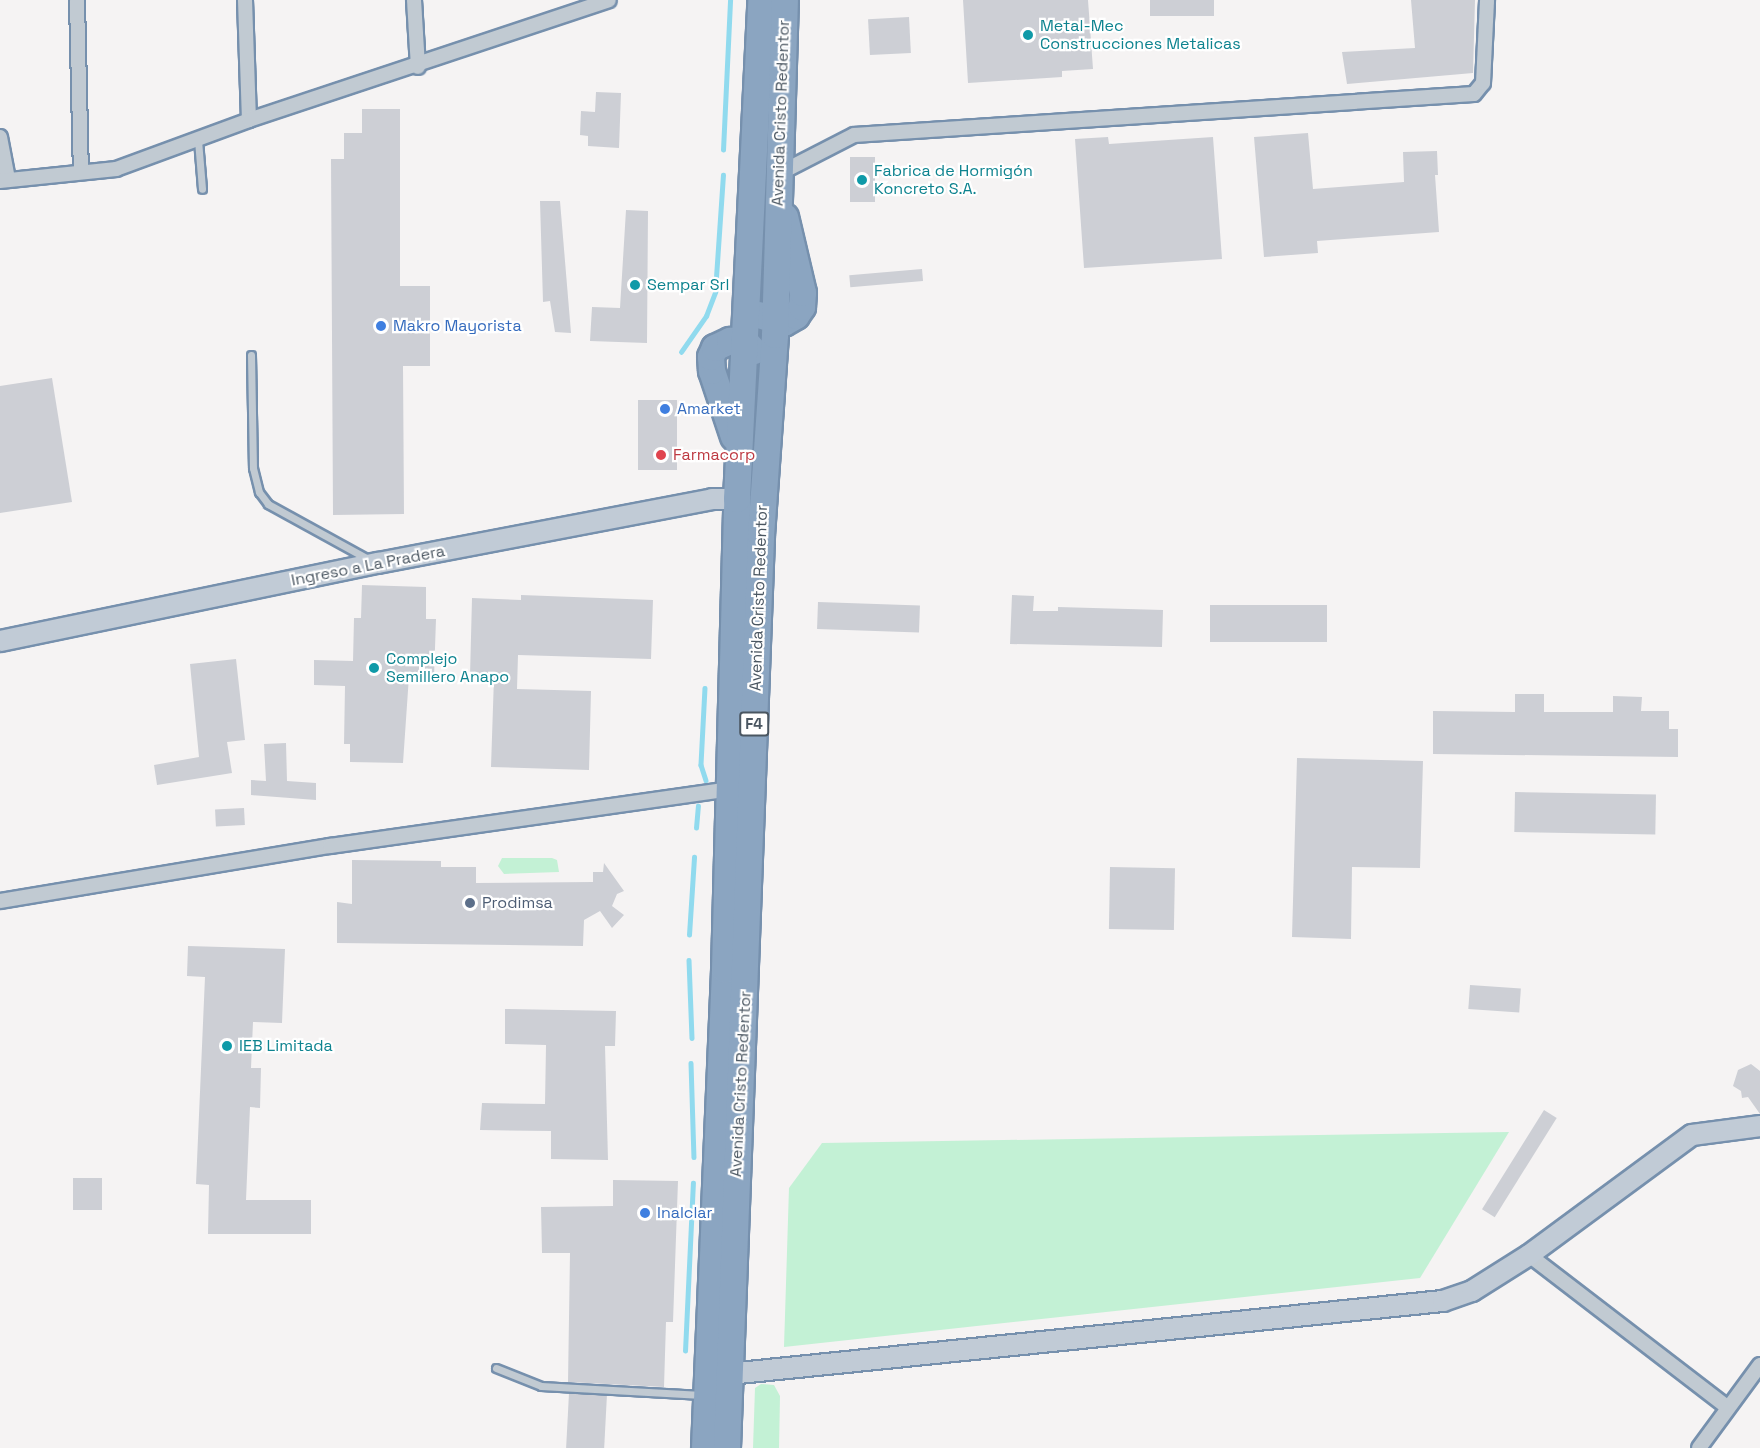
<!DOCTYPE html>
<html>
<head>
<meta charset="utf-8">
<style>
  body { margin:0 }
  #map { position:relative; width:1760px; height:1448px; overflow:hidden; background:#f5f3f3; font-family:"Space Grotesk",sans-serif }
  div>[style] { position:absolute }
  .green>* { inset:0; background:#c3f1d5 }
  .stream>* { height:4.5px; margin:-2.25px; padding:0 2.25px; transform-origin:2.25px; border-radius:2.25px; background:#90daee }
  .building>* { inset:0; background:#cdcfd5; transform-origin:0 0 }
  .roads { filter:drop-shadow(2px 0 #7690ad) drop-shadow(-2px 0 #7690ad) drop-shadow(0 2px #7690ad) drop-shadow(0 -2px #7690ad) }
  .lane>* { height:7px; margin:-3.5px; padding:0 3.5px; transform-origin:3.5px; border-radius:3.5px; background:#c1cad2 }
  .street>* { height:14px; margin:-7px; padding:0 7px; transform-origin:7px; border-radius:7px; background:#c1cad2 }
  .secondary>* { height:20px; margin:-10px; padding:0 10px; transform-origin:10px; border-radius:10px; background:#c1cbd6 }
  .highway>* { height:26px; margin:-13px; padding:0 13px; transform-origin:13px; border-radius:13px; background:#8ba5c1 }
  .dots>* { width:16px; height:16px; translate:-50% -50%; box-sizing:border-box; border:3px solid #fff; border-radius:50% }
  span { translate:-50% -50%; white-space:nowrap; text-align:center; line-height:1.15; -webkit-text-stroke:4.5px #fff; paint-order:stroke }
  .shield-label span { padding:2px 4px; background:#fff; border:2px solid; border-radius:4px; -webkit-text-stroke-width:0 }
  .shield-label { font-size:15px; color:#4a5661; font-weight:700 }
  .culture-label { font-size:16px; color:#0d838f }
  .left { translate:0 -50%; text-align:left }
  .street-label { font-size:16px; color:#4a5661 }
  .shop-label { font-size:16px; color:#366cbe }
  .health-label { font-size:16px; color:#be3a42 }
  .service-label { font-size:16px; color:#4e5e75 }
</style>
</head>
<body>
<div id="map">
  <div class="green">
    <div style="clip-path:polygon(502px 858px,552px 858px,557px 860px,559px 872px,504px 874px,498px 866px)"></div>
    <div style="clip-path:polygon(1509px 1132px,1420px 1278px,784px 1347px,789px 1188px,822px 1143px)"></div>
    <div style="clip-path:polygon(761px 1384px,774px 1385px,780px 1396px,779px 1448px,753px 1448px,755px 1388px)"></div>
  </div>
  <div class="stream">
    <div style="left:723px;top:150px;width:150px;rotate:-87.3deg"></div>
    <div style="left:681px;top:352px;width:44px;rotate:-55.2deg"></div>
    <div style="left:706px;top:316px;width:26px;rotate:-69deg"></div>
    <div style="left:715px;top:292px;width:117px;rotate:-86.1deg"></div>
    <div style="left:705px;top:688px;width:77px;rotate:93deg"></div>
    <div style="left:701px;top:765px;width:16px;rotate:72deg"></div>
    <div style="left:696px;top:828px;width:22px;rotate:-85deg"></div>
    <div style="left:689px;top:935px;width:78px;rotate:-86.3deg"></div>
    <div style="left:689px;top:960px;width:78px;rotate:87.8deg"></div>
    <div style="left:691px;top:1063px;width:94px;rotate:88.2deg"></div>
    <div style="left:685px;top:1351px;width:168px;rotate:-87.3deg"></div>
  </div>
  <div class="building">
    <div style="clip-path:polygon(963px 0,1088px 0,1093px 69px,1062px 71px,1062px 77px,968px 83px)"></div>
    <div style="left:1150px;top:0;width:64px;height:16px"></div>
    <div style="clip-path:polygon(1411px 0,1475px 0,1473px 73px,1347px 84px,1342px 52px,1415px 48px)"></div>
    <div style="left:909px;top:17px;width:36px;height:41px;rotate:87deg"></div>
    <div style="clip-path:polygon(596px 92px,621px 93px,619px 148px,588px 146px,588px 136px,580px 135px,581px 111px,595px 112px)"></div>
    <div style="clip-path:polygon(362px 109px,400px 109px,400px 286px,430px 286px,430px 366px,403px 366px,404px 514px,333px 515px,331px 159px,344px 159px,344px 133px,362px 133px)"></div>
    <div style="clip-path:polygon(1308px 133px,1313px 189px,1404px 182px,1403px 152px,1437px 151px,1438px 175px,1435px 175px,1439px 232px,1317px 241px,1318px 253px,1264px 257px,1254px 137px)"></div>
    <div style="clip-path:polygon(1108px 137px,1109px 144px,1213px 137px,1222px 259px,1084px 268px,1075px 139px)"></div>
    <div style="left:850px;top:157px;width:25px;height:45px"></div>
    <div style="clip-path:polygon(540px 201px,560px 201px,571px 333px,555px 332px,550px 301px,543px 302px)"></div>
    <div style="clip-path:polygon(626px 210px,648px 211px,647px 343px,590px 341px,592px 307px,620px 308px)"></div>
    <div style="left:922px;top:269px;width:12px;height:73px;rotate:85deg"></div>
    <div style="clip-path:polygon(52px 378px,72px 502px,0 513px,0 386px)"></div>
    <div style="left:638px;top:400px;width:39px;height:70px"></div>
    <div style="clip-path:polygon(362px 585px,426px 587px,426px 619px,436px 619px,434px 677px,409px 676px,403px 763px,350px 762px,350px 744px,344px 744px,345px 686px,314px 685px,314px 660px,353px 661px,354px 618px,361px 618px)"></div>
    <div style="clip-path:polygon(521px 595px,653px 600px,651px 659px,518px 655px,517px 689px,591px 691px,589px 770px,491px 767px,494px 677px,470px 676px,472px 598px,521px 600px)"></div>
    <div style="clip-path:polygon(1012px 595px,1034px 596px,1033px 611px,1058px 611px,1058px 607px,1163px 610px,1162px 647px,1010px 644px)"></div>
    <div style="left:818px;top:602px;width:102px;height:27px;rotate:2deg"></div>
    <div style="left:1327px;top:605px;width:37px;height:117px;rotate:90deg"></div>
    <div style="clip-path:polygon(236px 659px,245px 740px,227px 742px,232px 773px,157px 785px,154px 765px,199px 757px,190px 664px)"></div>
    <div style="clip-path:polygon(1515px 694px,1544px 694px,1544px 712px,1613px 712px,1613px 696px,1642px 697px,1641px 711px,1669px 711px,1669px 729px,1678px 729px,1678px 757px,1433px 754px,1433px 711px,1515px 712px)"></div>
    <div style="clip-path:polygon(286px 743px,287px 781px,316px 783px,316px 800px,251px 795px,251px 780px,266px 781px,264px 744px)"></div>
    <div style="clip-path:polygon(1297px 758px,1423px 761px,1420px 868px,1352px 867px,1351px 939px,1292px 937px)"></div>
    <div style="left:1515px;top:792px;width:141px;height:40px;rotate:1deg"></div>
    <div style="left:244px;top:808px;width:17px;height:29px;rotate:87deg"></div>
    <div style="clip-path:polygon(352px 860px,441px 861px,441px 867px,476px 867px,476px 883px,593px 882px,593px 872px,603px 872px,604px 863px,624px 891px,617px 894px,612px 906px,624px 915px,612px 928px,600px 911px,584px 920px,583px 946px,337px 943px,337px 902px,352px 904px)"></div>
    <div style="left:1110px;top:867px;width:65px;height:62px;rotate:1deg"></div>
    <div style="clip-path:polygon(188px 946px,285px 949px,282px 1023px,253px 1022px,251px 1068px,261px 1068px,260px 1108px,250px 1107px,246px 1200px,311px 1200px,311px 1234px,208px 1234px,209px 1185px,196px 1184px,205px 977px,187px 976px)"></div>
    <div style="left:1470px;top:985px;width:51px;height:24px;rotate:4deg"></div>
    <div style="clip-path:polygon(505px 1009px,616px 1011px,615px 1046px,605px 1046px,608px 1160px,551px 1159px,551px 1131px,480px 1130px,482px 1103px,545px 1104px,546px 1045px,505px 1044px)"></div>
    <div style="clip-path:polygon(1751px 1064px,1760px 1071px,1760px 1114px,1748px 1097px,1742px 1098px,1741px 1091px,1733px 1086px,1738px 1070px)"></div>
    <div style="left:1544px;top:1110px;width:15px;height:117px;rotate:32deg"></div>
    <div style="left:102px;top:1178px;width:32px;height:29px;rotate:90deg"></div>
    <div style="clip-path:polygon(613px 1180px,678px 1181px,673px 1322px,666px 1322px,664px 1387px,568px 1382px,570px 1253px,542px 1253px,541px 1207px,613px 1206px)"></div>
    <div style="left:569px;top:1393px;width:38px;height:55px;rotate:3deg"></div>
  </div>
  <div class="roads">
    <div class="lane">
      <div style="left:198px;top:140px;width:49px;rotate:85.3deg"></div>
      <div style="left:251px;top:355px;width:113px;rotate:89deg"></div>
      <div style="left:253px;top:468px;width:25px;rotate:76deg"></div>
      <div style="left:259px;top:492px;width:15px;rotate:53deg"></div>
      <div style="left:268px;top:504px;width:116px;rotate:28.8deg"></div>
      <div style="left:496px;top:1368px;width:48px;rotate:21.8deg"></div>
      <div style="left:541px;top:1386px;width:161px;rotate:3.2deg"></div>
    </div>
    <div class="street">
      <div style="left:77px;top:0;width:170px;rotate:88.7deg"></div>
      <div style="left:245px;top:0;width:120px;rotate:88.1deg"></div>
      <div style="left:414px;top:0;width:67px;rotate:86.6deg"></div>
      <div style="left:0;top:137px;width:43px;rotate:79.2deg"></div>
      <div style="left:778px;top:174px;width:85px;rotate:-27.2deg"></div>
      <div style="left:854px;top:135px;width:621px;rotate:-3.78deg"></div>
      <div style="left:1474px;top:94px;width:14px;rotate:-51deg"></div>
      <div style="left:1483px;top:83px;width:83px;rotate:-87.2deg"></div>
      <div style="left:0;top:181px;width:117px;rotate:-5.9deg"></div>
      <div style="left:116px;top:169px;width:142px;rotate:-20.2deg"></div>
      <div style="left:249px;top:120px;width:379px;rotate:-18.4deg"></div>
      <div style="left:0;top:901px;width:335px;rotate:-9.5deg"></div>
      <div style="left:330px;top:846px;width:405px;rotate:-8.1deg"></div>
      <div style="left:1529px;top:1255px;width:250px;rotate:37.5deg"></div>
      <div style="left:1699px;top:1448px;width:103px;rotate:-53.7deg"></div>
    </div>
    <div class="secondary">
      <div style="left:0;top:641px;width:386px;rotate:-11.7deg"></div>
      <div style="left:378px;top:563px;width:340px;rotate:-10.8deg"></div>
      <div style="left:712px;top:499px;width:25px"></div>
      <div style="left:729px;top:1374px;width:718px;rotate:-5.84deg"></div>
      <div style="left:1443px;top:1301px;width:31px;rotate:-19deg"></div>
      <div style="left:1472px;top:1291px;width:67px;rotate:-32.3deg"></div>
      <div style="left:1529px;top:1255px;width:202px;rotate:-36.4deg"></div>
      <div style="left:1692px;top:1135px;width:69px;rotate:-7.5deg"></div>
    </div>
    <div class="highway">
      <div style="left:759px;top:315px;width:26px;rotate:18deg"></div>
      <div style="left:784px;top:323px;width:14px;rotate:-30deg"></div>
      <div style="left:796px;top:316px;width:11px;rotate:-56deg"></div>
      <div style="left:802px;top:307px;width:14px;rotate:-86deg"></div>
      <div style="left:803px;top:293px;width:78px;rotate:-103.3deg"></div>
      <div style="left:734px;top:437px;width:70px;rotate:-108.4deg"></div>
      <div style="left:712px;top:371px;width:14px;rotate:-94deg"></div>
      <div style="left:711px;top:357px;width:10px;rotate:-66deg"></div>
      <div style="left:715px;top:348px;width:17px;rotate:-25deg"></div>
      <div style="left:730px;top:341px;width:14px;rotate:-4deg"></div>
      <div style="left:744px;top:340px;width:15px;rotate:48deg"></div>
      <div style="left:705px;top:1448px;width:478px;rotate:-87.6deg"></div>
      <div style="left:725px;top:970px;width:471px;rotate:-88.5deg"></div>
      <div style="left:737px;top:499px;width:500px;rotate:-87.2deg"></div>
      <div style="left:727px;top:1448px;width:913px;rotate:-87.86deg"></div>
      <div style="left:761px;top:536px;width:201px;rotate:-86deg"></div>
      <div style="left:775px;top:335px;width:335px;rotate:-88.3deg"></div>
    </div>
  </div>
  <div class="dots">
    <div style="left:1028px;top:35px;background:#0f9aa8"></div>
    <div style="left:862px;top:180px;background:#0f9aa8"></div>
    <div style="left:635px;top:285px;background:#0f9aa8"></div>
    <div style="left:381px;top:326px;background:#3f7fe0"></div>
    <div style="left:665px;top:409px;background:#3f7fe0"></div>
    <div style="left:661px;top:455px;background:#e0444e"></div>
    <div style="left:374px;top:668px;background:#0f9aa8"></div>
    <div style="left:470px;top:903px;background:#5c6f8a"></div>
    <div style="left:227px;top:1046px;background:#0f9aa8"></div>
    <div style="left:645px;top:1213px;background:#3f7fe0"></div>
  </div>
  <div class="shield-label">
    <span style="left:754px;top:724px">F4</span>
  </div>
  <div class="culture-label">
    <span class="left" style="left:1040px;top:35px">Metal-Mec<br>Construcciones Metalicas</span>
    <span class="left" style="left:874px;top:180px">Fabrica de Hormigón<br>Koncreto S.A.</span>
    <span class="left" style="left:647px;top:285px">Sempar Srl</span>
    <span class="left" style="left:386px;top:668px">Complejo<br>Semillero Anapo</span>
    <span class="left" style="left:239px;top:1046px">IEB Limitada</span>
  </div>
  <div class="street-label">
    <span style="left:781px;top:113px;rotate:-88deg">Avenida Cristo Redentor</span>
    <span style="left:368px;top:566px;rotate:-11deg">Ingreso a La Pradera</span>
    <span style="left:759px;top:598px;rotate:-88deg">Avenida Cristo Redentor</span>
    <span style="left:741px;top:1084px;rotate:-87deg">Avenida Cristo Redentor</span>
  </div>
  <div class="shop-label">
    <span class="left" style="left:393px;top:326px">Makro Mayorista</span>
    <span class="left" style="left:677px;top:409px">Amarket</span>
    <span class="left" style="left:657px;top:1213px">Inalclar</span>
  </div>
  <div class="health-label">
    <span class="left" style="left:673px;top:455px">Farmacorp</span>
  </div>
  <div class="service-label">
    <span class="left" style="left:482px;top:903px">Prodimsa</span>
  </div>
</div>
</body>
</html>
